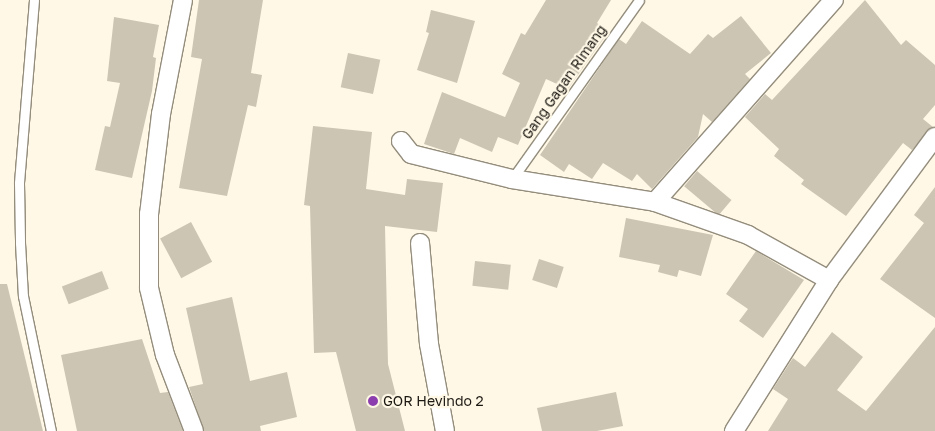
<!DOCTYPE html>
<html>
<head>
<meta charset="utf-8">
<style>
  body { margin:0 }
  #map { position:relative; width:935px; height:431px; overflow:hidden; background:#fff8e6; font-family:"Golos Text",sans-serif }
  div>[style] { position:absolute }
  .building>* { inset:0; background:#ccc5b4; transform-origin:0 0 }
  .roads { filter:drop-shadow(1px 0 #948d7d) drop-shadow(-1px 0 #948d7d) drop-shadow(0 1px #948d7d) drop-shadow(0 -1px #948d7d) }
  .lane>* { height:9px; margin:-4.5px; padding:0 4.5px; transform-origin:4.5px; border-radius:4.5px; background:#fff }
  .street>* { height:18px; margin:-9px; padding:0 9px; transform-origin:9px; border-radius:9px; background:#fff }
  .dots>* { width:14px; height:14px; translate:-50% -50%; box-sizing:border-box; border:2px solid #fff8e6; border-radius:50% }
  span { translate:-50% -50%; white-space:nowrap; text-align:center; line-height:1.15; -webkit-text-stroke:4.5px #fff8e6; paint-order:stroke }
  .street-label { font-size:14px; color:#1c1913 }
  .poi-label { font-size:14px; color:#1c1913 }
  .left { translate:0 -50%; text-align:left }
</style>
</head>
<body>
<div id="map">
  <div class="building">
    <div style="clip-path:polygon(199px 0,263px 0,251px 73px,262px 75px,256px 107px,248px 105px,227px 196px,179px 188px,202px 59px,191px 57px)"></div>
    <div style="clip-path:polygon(546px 0,611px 0,597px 23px,609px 31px,568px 89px,546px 79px,518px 145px,498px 137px,492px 152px,460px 138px,454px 154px,424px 144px,442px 92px,505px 117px,520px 83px,502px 74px,521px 33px,525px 35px)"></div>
    <div style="clip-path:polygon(865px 0,901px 45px,906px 40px,935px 65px,935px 105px,923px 119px,933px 127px,912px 150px,903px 143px,846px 216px,801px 184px,804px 180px,774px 156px,779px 149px,745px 117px,765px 94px,772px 100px)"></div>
    <div style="clip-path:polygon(431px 10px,475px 21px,457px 83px,417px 70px,429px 33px,426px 32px)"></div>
    <div style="clip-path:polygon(741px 16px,771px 53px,745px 74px,750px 79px,712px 122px,703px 114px,698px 137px,652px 189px,637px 174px,632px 181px,603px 163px,592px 179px,569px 164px,564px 172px,540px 155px,619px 39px,626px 44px,642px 21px,690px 54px,708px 34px,713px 38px)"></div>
    <div style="clip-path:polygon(114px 17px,159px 25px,153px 57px,156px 58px,152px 91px,132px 178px,95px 170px,105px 126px,110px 127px,120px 83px,107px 81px)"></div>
    <div style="left:348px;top:53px;width:33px;height:35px;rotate:12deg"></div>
    <div style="clip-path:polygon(313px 126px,372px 132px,366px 189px,405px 195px,407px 179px,443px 183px,437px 232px,385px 226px,388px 364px,405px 431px,356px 431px,336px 352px,314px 353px,310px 206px,304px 205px)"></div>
    <div style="left:697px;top:171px;width:45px;height:20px;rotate:40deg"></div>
    <div style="clip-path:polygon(935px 187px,935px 318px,880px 279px,924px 223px,914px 215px)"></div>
    <div style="clip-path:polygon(626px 218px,713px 235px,701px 276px,679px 270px,677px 277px,658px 272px,660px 265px,619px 257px)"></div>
    <div style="left:191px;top:222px;width:45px;height:35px;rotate:62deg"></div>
    <div style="clip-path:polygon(756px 251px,804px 280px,763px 338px,739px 321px,748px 309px,726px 294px)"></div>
    <div style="left:539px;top:259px;width:26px;height:22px;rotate:18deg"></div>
    <div style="left:475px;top:261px;width:36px;height:25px;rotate:6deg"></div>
    <div style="left:102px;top:271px;width:19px;height:43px;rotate:69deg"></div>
    <div style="clip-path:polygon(0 284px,7px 284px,43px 431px,0 431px)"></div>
    <div style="clip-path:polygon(232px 297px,250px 381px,287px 372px,297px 417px,260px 426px,261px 431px,204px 431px,189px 387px,203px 384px,186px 308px)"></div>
    <div style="clip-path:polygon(935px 327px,935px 431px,768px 431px,788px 399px,773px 389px,789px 364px,793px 358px,805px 367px,832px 332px,863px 357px,837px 390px,866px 411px)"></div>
    <div style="clip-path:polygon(142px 339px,160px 393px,168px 392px,183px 431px,77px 431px,61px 355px)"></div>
    <div style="clip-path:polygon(616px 392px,623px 426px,597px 431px,542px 431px,537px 408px)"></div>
  </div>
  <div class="roads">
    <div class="lane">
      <div style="left:34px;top:0;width:184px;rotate:94.7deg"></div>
      <div style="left:19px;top:183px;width:60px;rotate:89deg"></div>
      <div style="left:20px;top:243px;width:53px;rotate:86.8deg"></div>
      <div style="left:23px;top:296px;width:138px;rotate:78.3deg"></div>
      <div style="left:512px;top:179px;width:219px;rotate:-54.6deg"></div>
    </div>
    <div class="street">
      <div style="left:183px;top:0;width:116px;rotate:100.9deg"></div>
      <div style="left:161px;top:114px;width:101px;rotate:96.8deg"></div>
      <div style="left:149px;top:214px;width:74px;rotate:90deg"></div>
      <div style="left:149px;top:288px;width:69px;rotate:76.6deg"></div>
      <div style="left:165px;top:355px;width:81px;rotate:69.1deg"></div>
      <div style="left:401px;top:141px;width:16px;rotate:52deg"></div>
      <div style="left:411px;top:154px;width:104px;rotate:13.9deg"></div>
      <div style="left:512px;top:179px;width:145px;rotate:9.1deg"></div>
      <div style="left:655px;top:202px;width:99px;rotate:19.5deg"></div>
      <div style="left:748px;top:235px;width:93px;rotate:29.1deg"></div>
      <div style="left:655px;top:202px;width:270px;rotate:-48.5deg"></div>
      <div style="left:420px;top:243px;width:101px;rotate:84.9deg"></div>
      <div style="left:429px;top:344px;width:88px;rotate:79.6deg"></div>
      <div style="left:734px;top:431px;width:178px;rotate:-57.8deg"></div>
      <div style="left:829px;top:280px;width:178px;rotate:-53.5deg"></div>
    </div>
  </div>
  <div class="dots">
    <div style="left:373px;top:401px;background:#8c3eae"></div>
  </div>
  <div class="street-label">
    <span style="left:564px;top:82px;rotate:-55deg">Gang Gagan Rimang</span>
  </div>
  <div class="poi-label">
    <span class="left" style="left:383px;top:401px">GOR Hevindo 2</span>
  </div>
</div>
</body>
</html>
